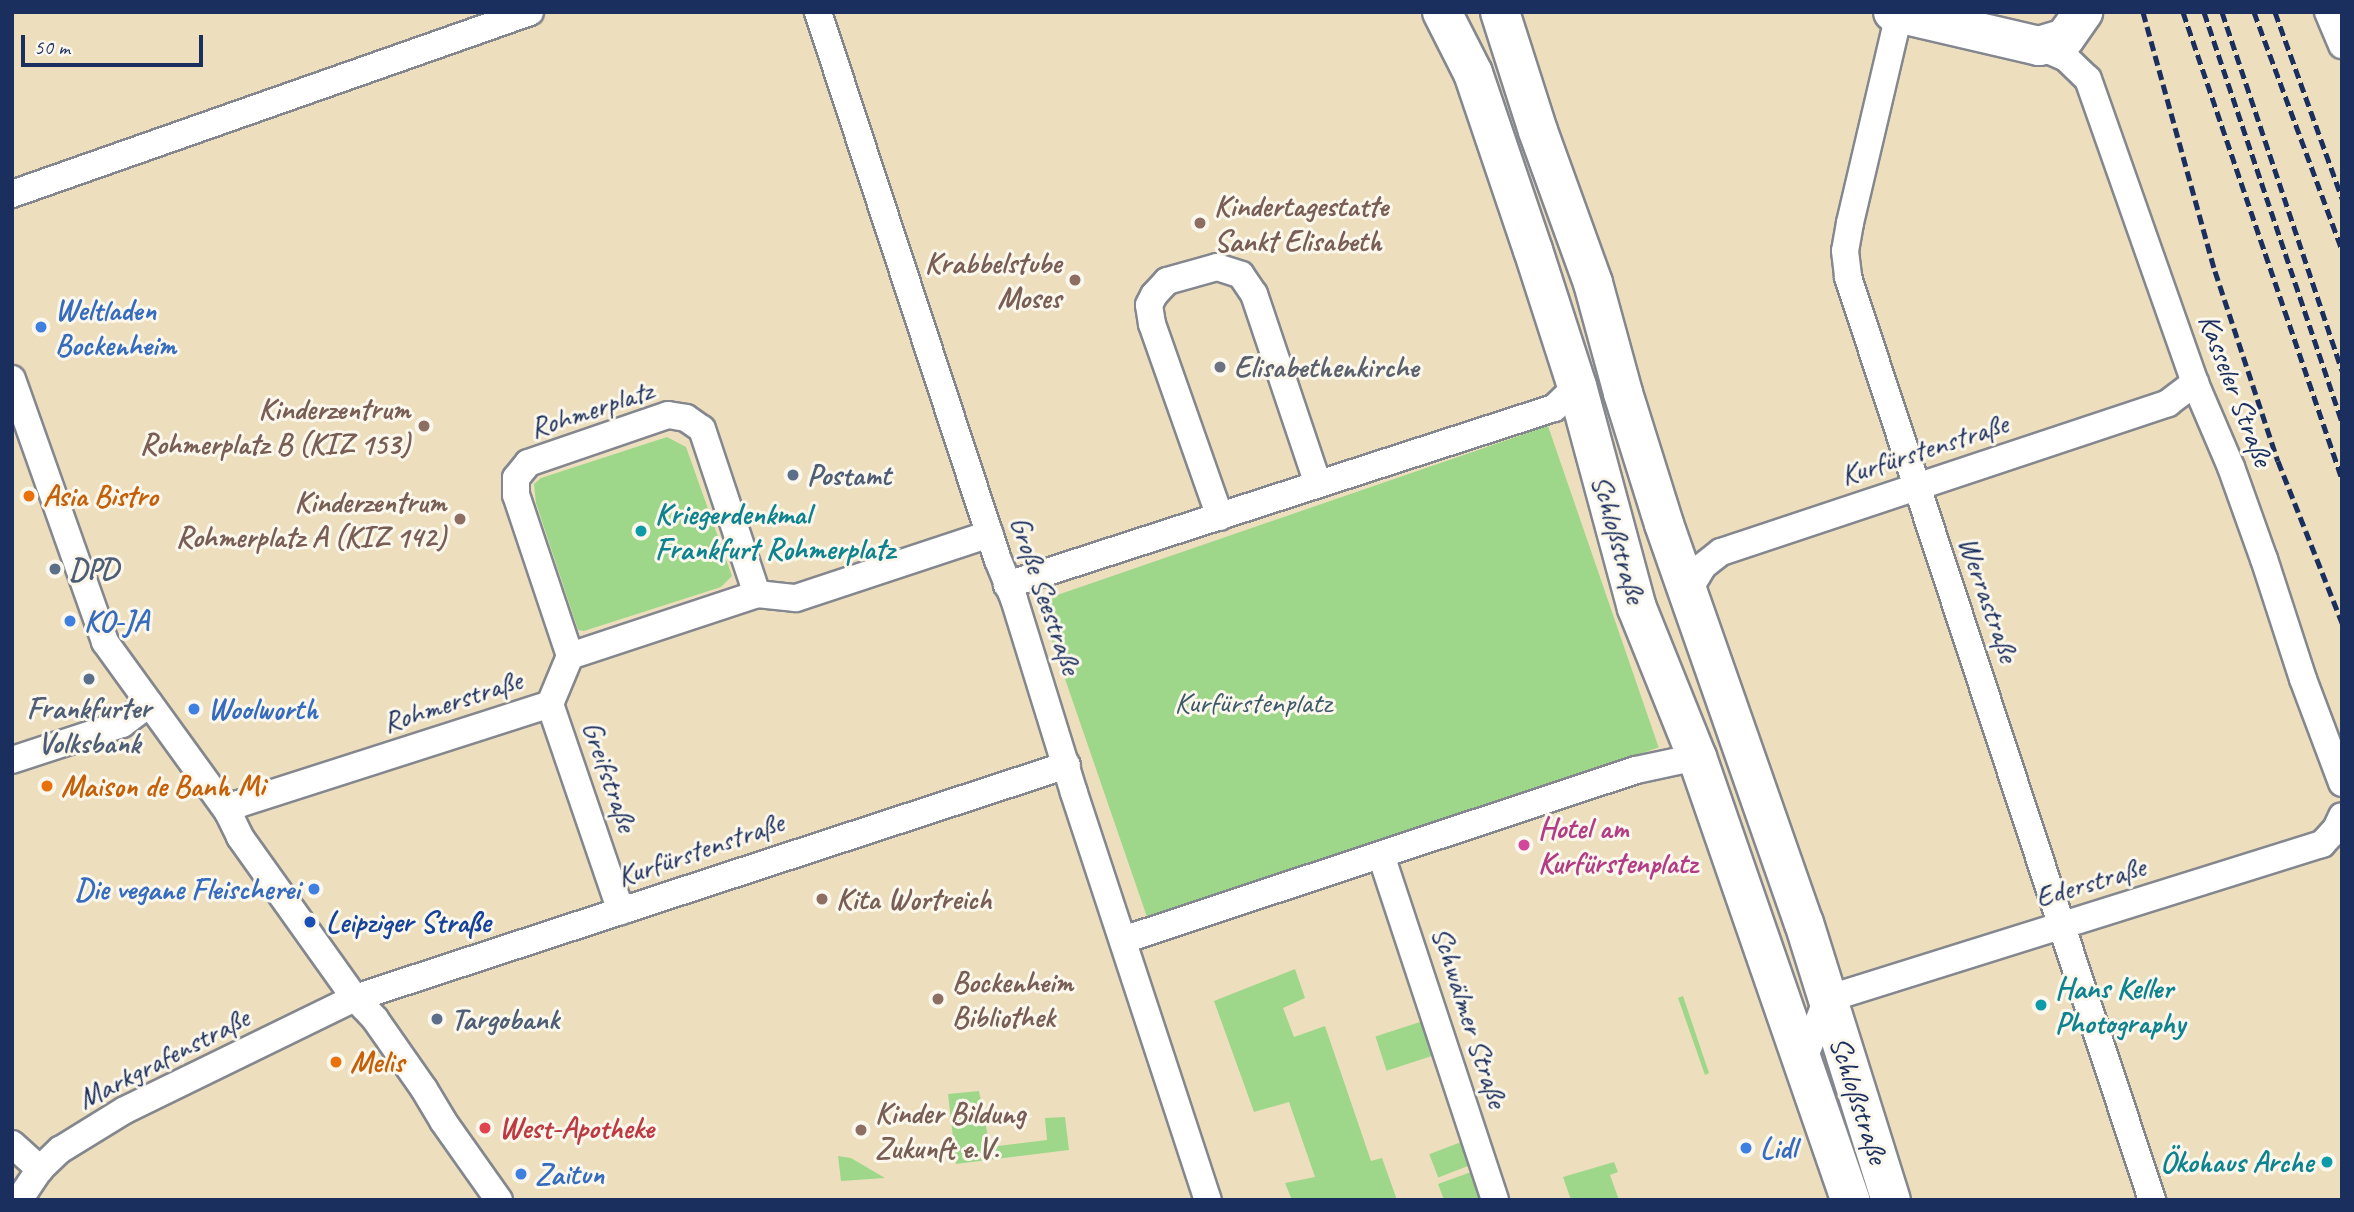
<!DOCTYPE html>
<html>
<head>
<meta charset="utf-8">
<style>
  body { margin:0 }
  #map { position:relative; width:2354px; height:1212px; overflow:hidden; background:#eddfbe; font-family:Caveat,sans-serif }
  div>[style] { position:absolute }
  .green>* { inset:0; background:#9fd78a; transform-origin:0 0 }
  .roads { filter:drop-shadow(2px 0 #84878e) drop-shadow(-2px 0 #84878e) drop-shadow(0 2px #84878e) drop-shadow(0 -2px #84878e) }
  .street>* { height:26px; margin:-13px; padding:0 13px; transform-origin:13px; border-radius:13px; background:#fff }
  .secondary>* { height:38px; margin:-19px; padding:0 19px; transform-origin:19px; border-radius:19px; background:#fff }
  .rail>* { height:5px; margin-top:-2.5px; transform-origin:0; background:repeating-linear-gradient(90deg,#1b2f5e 0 10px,transparent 0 15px) }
  .dots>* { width:19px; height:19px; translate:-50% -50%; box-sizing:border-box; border:4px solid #fbf7ec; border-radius:50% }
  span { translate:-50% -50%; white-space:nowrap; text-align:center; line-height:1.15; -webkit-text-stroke:6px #fbf7ec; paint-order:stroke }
  .education-label { font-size:30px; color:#785e54; font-weight:700 }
  .left { translate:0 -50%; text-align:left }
  .right { translate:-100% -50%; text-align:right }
  .shop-label { font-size:30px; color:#366cbe; font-weight:700 }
  .worship-label { font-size:30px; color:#5b616d; font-weight:700 }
  .street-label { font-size:30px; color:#1b2f5e }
  .service-label { font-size:30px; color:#4e5e75; font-weight:700 }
  .food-label { font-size:30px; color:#c56008; font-weight:700 }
  .culture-label { font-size:30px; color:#0d838f; font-weight:700 }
  .park-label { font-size:30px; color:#3c5969 }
  .hotel-label { font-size:30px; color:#b23c85; font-weight:700 }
  .transit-label { font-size:30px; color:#164399; font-weight:700 }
  .health-label { font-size:30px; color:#be3a42; font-weight:700 }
  .frame { position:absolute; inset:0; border:14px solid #1b2f5e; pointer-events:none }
  .scale { position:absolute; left:21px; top:35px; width:182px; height:32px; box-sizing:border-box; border:4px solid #1b2f5e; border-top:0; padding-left:9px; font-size:21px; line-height:24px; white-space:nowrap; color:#1b2f5e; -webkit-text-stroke:5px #fbf7ec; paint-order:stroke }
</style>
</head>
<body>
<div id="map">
  <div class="green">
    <div style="left:1548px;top:426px;width:340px;height:539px;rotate:71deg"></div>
    <div style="clip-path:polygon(667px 437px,686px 447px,732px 576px,721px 587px,584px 631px,578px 630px,536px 503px,534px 484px,541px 478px)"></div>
    <div style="clip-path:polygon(1295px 969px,1305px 998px,1283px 1008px,1294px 1037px,1325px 1026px,1371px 1161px,1382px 1158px,1397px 1200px,1292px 1200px,1285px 1183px,1315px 1177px,1289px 1102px,1254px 1112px,1214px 1001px)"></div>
    <div style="clip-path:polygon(1683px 996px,1709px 1073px,1705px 1075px,1678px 998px)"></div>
    <div style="left:1423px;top:1021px;width:36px;height:50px;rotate:72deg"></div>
    <div style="clip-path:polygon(979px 1091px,990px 1147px,1047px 1140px,1045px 1118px,1065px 1117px,1069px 1150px,956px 1164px,948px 1094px)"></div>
    <div style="left:1461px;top:1142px;width:25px;height:34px;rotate:69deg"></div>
    <div style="clip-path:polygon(838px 1156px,851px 1158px,885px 1178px,841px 1181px)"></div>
    <div style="clip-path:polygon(1614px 1162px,1618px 1172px,1610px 1175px,1619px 1200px,1571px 1200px,1563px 1177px)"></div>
    <div style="clip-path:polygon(1471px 1172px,1480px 1200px,1444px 1200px,1438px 1184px)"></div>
  </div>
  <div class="roads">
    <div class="street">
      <div style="left:818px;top:12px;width:577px;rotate:71.82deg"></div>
      <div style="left:998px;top:560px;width:42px;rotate:67.7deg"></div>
      <div style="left:1014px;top:599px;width:203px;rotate:72.8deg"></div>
      <div style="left:1074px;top:793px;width:428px;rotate:71.8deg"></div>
      <div style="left:2328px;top:12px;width:36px;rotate:67deg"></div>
      <div style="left:1899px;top:14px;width:215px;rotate:103.2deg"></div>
      <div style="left:1850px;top:223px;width:28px;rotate:100deg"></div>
      <div style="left:1845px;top:251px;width:26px;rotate:83deg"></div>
      <div style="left:1848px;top:277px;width:972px;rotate:71.77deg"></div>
      <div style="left:2039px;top:46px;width:30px;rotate:24deg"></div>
      <div style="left:2066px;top:58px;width:30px;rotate:44deg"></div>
      <div style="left:2088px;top:79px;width:322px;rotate:70.6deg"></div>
      <div style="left:2195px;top:383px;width:91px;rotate:66.8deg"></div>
      <div style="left:2231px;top:467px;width:98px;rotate:70.3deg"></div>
      <div style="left:2264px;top:559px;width:126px;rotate:72deg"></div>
      <div style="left:2303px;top:679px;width:111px;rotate:69.4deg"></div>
      <div style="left:12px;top:194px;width:549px;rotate:-19.36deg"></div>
      <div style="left:12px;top:379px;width:279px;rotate:70.5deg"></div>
      <div style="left:105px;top:642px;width:210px;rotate:54.1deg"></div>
      <div style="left:228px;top:812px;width:28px;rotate:64deg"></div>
      <div style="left:240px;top:837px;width:198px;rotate:54.5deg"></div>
      <div style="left:355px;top:998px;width:29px;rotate:46deg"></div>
      <div style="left:375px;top:1019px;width:85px;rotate:55deg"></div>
      <div style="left:424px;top:1089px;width:37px;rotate:59deg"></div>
      <div style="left:443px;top:1121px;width:97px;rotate:54.7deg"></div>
      <div style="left:1220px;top:517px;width:205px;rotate:-109.4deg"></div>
      <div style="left:1152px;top:324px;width:19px;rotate:-99deg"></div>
      <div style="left:1149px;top:305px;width:11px;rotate:-63deg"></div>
      <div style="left:1154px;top:295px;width:19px;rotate:-47deg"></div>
      <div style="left:1167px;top:281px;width:52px;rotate:-15.6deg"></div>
      <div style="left:1217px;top:267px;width:25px;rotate:18deg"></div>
      <div style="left:1241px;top:275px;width:23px;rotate:56deg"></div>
      <div style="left:1254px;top:294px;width:200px;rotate:71.4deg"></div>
      <div style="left:1007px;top:585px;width:575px;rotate:-17.93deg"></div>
      <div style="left:1554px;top:408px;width:32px;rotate:-44deg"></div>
      <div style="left:1687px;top:593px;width:31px;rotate:-59deg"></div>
      <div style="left:1703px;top:566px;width:23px;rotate:-38deg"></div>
      <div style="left:1721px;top:552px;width:471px;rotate:-18.4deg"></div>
      <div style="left:2168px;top:403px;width:34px;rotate:-37deg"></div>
      <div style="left:570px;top:656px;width:170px;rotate:-108.5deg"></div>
      <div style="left:516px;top:495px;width:17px;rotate:-90deg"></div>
      <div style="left:516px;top:478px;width:19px;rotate:-51deg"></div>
      <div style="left:528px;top:463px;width:148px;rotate:-18.9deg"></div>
      <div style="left:668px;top:415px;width:18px;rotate:9deg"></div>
      <div style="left:686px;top:418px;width:19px;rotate:35deg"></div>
      <div style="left:702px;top:429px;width:174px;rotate:71.6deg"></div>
      <div style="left:550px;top:704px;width:219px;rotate:71.1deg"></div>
      <div style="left:12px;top:760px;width:116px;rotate:-18.1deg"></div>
      <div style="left:122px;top:724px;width:34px;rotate:-37deg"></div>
      <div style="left:228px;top:812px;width:14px;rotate:-36deg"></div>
      <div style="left:239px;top:804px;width:327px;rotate:-17.8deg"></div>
      <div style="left:550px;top:704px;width:52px;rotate:-67.4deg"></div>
      <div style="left:570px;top:656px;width:197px;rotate:-18.3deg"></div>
      <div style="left:757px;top:594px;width:39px;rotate:6deg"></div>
      <div style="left:796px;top:598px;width:204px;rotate:-18.3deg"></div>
      <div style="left:1381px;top:855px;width:363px;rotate:71.7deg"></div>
      <div style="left:1123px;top:940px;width:540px;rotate:-18.33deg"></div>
      <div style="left:1636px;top:770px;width:62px;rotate:-12deg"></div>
      <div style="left:1802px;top:1064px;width:70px;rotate:-69deg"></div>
      <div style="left:1827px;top:999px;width:519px;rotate:-17.39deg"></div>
      <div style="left:2322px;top:844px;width:21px;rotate:-47deg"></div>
      <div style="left:2336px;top:829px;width:14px;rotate:-65deg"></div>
      <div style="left:12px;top:1144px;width:38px;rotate:42deg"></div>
      <div style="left:19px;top:1200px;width:37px;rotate:-56deg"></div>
      <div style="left:40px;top:1169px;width:28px;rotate:-44deg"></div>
      <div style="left:60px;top:1150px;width:76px;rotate:-31.6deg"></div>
      <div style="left:125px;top:1110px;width:256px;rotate:-26deg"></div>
      <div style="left:355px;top:998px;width:749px;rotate:-18.12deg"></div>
    </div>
    <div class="secondary">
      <div style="left:1442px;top:12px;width:68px;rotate:63.1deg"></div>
      <div style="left:1473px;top:73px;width:187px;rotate:71.3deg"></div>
      <div style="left:1533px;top:250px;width:143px;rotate:72.1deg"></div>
      <div style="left:1577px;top:386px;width:230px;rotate:74.9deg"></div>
      <div style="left:1637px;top:608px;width:161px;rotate:68.1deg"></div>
      <div style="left:1697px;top:757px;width:469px;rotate:70.9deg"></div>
      <div style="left:1500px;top:12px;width:125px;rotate:72.3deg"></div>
      <div style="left:1538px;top:131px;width:162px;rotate:70.1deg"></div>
      <div style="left:1593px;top:283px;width:114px;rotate:74.7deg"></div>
      <div style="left:1623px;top:393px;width:137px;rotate:72.6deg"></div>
      <div style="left:1664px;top:524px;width:423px;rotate:70.7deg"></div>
      <div style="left:1804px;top:923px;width:290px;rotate:72.6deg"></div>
      <div style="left:1893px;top:12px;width:150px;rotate:13.1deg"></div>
      <div style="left:2039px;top:46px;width:27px;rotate:-17deg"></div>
      <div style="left:2065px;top:38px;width:32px;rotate:-55deg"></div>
    </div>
  </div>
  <div class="rail">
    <div style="left:2143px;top:12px;width:269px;rotate:74.5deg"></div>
    <div style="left:2215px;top:271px;width:200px;rotate:71.7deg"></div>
    <div style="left:2278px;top:461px;width:174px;rotate:68.4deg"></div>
    <div style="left:2183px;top:12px;width:494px;rotate:71.2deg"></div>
    <div style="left:2204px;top:12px;width:432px;rotate:71.4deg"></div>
    <div style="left:2222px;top:12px;width:378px;rotate:71.5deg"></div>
    <div style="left:2254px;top:12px;width:254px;rotate:69.7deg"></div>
    <div style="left:2275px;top:12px;width:198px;rotate:70.2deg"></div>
  </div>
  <div class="dots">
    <div style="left:1200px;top:223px;background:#8d6e63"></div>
    <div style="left:1075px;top:280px;background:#8d6e63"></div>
    <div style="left:41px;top:327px;background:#3f7fe0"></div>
    <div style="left:1220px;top:367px;background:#6b7280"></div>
    <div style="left:424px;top:426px;background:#8d6e63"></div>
    <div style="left:793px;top:475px;background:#5c6f8a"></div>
    <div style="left:29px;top:496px;background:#e8710a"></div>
    <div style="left:460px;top:519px;background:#8d6e63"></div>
    <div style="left:641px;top:531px;background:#0f9aa8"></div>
    <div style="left:55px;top:569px;background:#5c6f8a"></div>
    <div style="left:70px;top:621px;background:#3f7fe0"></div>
    <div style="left:89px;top:679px;background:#5c6f8a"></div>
    <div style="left:194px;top:709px;background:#3f7fe0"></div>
    <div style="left:47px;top:786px;background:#e8710a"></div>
    <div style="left:1524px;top:845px;background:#d1479c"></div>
    <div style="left:314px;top:889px;background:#3f7fe0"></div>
    <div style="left:822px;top:899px;background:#8d6e63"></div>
    <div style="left:310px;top:922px;background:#1a4fb4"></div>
    <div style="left:938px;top:999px;background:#8d6e63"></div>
    <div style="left:2041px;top:1005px;background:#0f9aa8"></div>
    <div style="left:437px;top:1019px;background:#5c6f8a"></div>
    <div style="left:336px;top:1062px;background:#e8710a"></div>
    <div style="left:485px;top:1128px;background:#e0444e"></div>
    <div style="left:861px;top:1130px;background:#8d6e63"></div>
    <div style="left:1746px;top:1148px;background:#3f7fe0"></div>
    <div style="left:2327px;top:1162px;background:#0f9aa8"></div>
    <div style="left:521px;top:1174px;background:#3f7fe0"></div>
  </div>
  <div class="education-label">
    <span class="left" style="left:1214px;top:223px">Kindertagestatte<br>Sankt Elisabeth</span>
    <span class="right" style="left:1061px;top:280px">Krabbelstube<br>Moses</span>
    <span class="right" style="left:410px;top:426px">Kinderzentrum<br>Rohmerplatz B (KIZ 153)</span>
    <span class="right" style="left:446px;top:519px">Kinderzentrum<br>Rohmerplatz A (KIZ 142)</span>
    <span class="left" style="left:836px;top:899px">Kita Wortreich</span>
    <span class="left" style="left:952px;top:999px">Bockenheim<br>Bibliothek</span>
    <span class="left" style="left:875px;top:1130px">Kinder Bildung<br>Zukunft e.V.</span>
  </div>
  <div class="shop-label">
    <span class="left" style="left:55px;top:327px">Weltladen<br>Bockenheim</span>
    <span class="left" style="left:84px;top:621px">KO-JA</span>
    <span class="left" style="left:208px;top:709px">Woolworth</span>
    <span class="right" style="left:300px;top:889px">Die vegane Fleischerei</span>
    <span class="left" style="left:1760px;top:1148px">Lidl</span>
    <span class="left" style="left:535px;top:1174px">Zaitun</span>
  </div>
  <div class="worship-label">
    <span class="left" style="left:1234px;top:367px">Elisabethenkirche</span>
  </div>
  <div class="street-label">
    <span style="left:2236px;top:390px;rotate:69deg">Kasseler Straße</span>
    <span style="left:591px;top:409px;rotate:-18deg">Rohmerplatz</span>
    <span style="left:1924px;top:449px;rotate:-18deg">Kurfürstenstraße</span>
    <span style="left:1619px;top:539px;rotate:74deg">Schloßstraße</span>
    <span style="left:1046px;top:595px;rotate:71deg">Große Seestraße</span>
    <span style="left:1989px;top:599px;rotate:71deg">Werrastraße</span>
    <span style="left:452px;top:701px;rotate:-18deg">Rohmerstraße</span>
    <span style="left:610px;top:776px;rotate:71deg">Greifstraße</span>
    <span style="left:700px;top:849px;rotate:-19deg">Kurfürstenstraße</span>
    <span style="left:2090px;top:882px;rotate:-17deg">Ederstraße</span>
    <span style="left:1470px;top:1017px;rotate:72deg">Schwälmer Straße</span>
    <span style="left:163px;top:1058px;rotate:-27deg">Markgrafenstraße</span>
    <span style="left:1859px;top:1100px;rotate:72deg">Schloßstraße</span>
  </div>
  <div class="service-label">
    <span class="left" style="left:807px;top:475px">Postamt</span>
    <span class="left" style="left:69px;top:569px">DPD</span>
    <span style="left:89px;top:725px">Frankfurter<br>Volksbank</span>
    <span class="left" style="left:451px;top:1019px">Targobank</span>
  </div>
  <div class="food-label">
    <span class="left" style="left:43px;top:496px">Asia Bistro</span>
    <span class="left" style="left:61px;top:786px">Maison de Banh Mi</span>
    <span class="left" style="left:350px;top:1062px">Melis</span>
  </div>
  <div class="culture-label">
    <span class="left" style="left:655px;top:531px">Kriegerdenkmal<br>Frankfurt Rohmerplatz</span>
    <span class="left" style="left:2055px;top:1005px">Hans Keller<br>Photography</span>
    <span class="right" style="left:2313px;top:1162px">Ökohaus Arche</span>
  </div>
  <div class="park-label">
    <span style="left:1253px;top:702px">Kurfürstenplatz</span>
  </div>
  <div class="hotel-label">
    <span class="left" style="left:1538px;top:845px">Hotel am<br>Kurfürstenplatz</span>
  </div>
  <div class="transit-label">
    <span class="left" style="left:326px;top:922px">Leipziger Straße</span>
  </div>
  <div class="health-label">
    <span class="left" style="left:499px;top:1128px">West-Apotheke</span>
  </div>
  <div class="frame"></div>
  <div class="scale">50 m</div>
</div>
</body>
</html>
